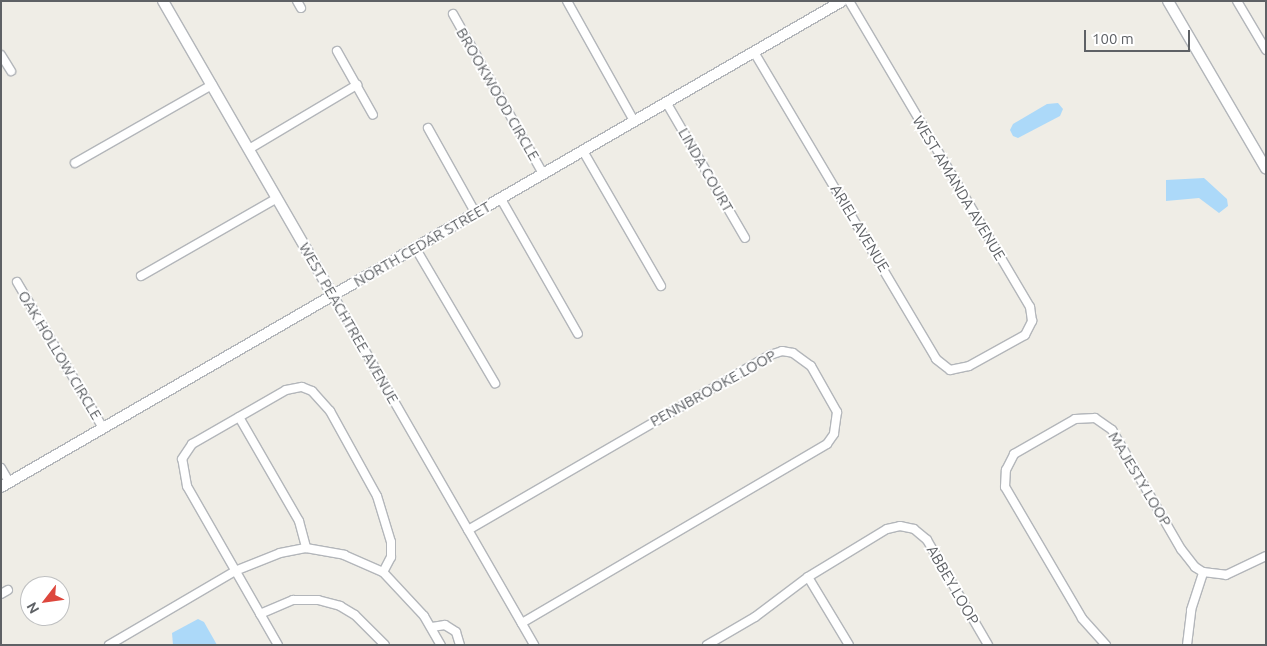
<!DOCTYPE html>
<html>
<head>
<meta charset="utf-8">
<style>
  body { margin:0 }
  #map { position:relative; width:1267px; height:646px; overflow:hidden; background:#efede6; font-family:Ubuntu,sans-serif }
  div>[style] { position:absolute }
  .water>* { inset:0; background:#acd9f9 }
  .roads { filter:drop-shadow(1px 0 #b3b6ba) drop-shadow(-1px 0 #b3b6ba) drop-shadow(0 1px #b3b6ba) drop-shadow(0 -1px #b3b6ba) }
  .street>* { height:8px; margin:-4px; padding:0 4px; transform-origin:4px; border-radius:4px; background:#fff }
  .secondary>* { height:10px; margin:-5px; padding:0 5px; transform-origin:5px; border-radius:5px; background:#fff }
  span { translate:-50% -50%; white-space:nowrap; text-align:center; line-height:1.15; -webkit-text-stroke:4px #fff; paint-order:stroke }
  .street-label { font-size:15px; color:#5e6165 }
  .frame { position:absolute; inset:0; border:2px solid #5e6165; pointer-events:none }
  .north { position:absolute; left:20px; top:576px; width:50px; height:50px; box-sizing:border-box; background:#fff; border:1px solid #bfc0c1; border-radius:50%; rotate:240deg; font-size:14px; font-weight:700; line-height:20px; text-align:center; color:#5e6165 }
  .north::after { content:''; display:block; margin:auto; width:18px; height:22px; background:#dd473d; clip-path:polygon(50% 0,100% 100%,50% 72%,0 100%) }
  .scale { position:absolute; left:1084px; top:30px; width:106px; height:22px; box-sizing:border-box; border:2px solid #5e6165; border-top:0; padding-left:6px; font-size:15px; line-height:18px; white-space:nowrap; color:#5e6165; -webkit-text-stroke:4px #fff; paint-order:stroke }
</style>
</head>
<body>
<div id="map">
  <div class="water">
    <div style="clip-path:polygon(1058px 103px,1063px 109px,1060px 116px,1018px 138px,1013px 136px,1010px 130px,1013px 124px,1047px 104px)"></div>
    <div style="clip-path:polygon(1204px 178px,1227px 199px,1228px 206px,1219px 213px,1199px 198px,1166px 201px,1166px 180px)"></div>
    <div style="clip-path:polygon(198px 619px,204px 622px,217px 645px,173px 645px,172px 633px)"></div>
  </div>
  <div class="roads">
    <div class="street">
      <div style="left:297px;top:1px;width:8px;rotate:60deg"></div>
      <div style="left:567px;top:1px;width:137px;rotate:60.8deg"></div>
      <div style="left:1237px;top:1px;width:57px;rotate:59.4deg"></div>
      <div style="left:453px;top:14px;width:184px;rotate:60.6deg"></div>
      <div style="left:337px;top:51px;width:73px;rotate:60.6deg"></div>
      <div style="left:754px;top:52px;width:357px;rotate:59.3deg"></div>
      <div style="left:936px;top:359px;width:18px;rotate:38deg"></div>
      <div style="left:950px;top:370px;width:19px;rotate:-12deg"></div>
      <div style="left:969px;top:366px;width:64px;rotate:-29deg"></div>
      <div style="left:1025px;top:335px;width:16px;rotate:-63deg"></div>
      <div style="left:1032px;top:321px;width:14px;rotate:-98deg"></div>
      <div style="left:1030px;top:307px;width:356px;rotate:-120.6deg"></div>
      <div style="left:1px;top:55px;width:19px;rotate:58deg"></div>
      <div style="left:666px;top:102px;width:157px;rotate:59.8deg"></div>
      <div style="left:428px;top:128px;width:98px;rotate:60.8deg"></div>
      <div style="left:249px;top:149px;width:126px;rotate:-30.7deg"></div>
      <div style="left:583px;top:151px;width:156px;rotate:60deg"></div>
      <div style="left:75px;top:163px;width:158px;rotate:-29.7deg"></div>
      <div style="left:501px;top:199px;width:155px;rotate:60.3deg"></div>
      <div style="left:416px;top:249px;width:156px;rotate:59.5deg"></div>
      <div style="left:141px;top:276px;width:157px;rotate:-29.8deg"></div>
      <div style="left:17px;top:282px;width:169px;rotate:59.5deg"></div>
      <div style="left:333px;top:295px;width:404px;rotate:60.1deg"></div>
      <div style="left:239px;top:417px;width:120px;rotate:60deg"></div>
      <div style="left:299px;top:521px;width:28px;rotate:75deg"></div>
      <div style="left:1px;top:468px;width:16px;rotate:60deg"></div>
      <div style="left:468px;top:530px;width:349px;rotate:-30.1deg"></div>
      <div style="left:770px;top:355px;width:13px;rotate:-18deg"></div>
      <div style="left:782px;top:351px;width:11px;rotate:10deg"></div>
      <div style="left:793px;top:353px;width:22px;rotate:36deg"></div>
      <div style="left:811px;top:366px;width:53px;rotate:60.5deg"></div>
      <div style="left:837px;top:412px;width:22px;rotate:98deg"></div>
      <div style="left:834px;top:434px;width:12px;rotate:125deg"></div>
      <div style="left:827px;top:444px;width:354px;rotate:149.6deg"></div>
      <div style="left:808px;top:577px;width:79px;rotate:58.9deg"></div>
      <div style="left:1px;top:594px;width:8px;rotate:-30deg"></div>
      <div style="left:260px;top:614px;width:36px;rotate:-23deg"></div>
      <div style="left:293px;top:600px;width:25px"></div>
      <div style="left:318px;top:600px;width:23px;rotate:15deg"></div>
      <div style="left:340px;top:606px;width:17px;rotate:31deg"></div>
      <div style="left:355px;top:615px;width:42px;rotate:45deg"></div>
      <div style="left:432px;top:627px;width:13px;rotate:-9deg"></div>
      <div style="left:445px;top:625px;width:13px;rotate:32deg"></div>
      <div style="left:456px;top:632px;width:14px;rotate:73deg"></div>
      <div style="left:109px;top:645px;width:146px;rotate:-30.4deg"></div>
      <div style="left:235px;top:571px;width:48px;rotate:-21.8deg"></div>
      <div style="left:280px;top:553px;width:26px;rotate:-11deg"></div>
      <div style="left:306px;top:548px;width:39px;rotate:10deg"></div>
      <div style="left:344px;top:555px;width:43px;rotate:23.6deg"></div>
      <div style="left:383px;top:572px;width:60px;rotate:47deg"></div>
      <div style="left:424px;top:616px;width:34px;rotate:60deg"></div>
      <div style="left:278px;top:645px;width:183px;rotate:-119.8deg"></div>
      <div style="left:187px;top:486px;width:27px;rotate:-100deg"></div>
      <div style="left:182px;top:459px;width:18px;rotate:-56deg"></div>
      <div style="left:192px;top:444px;width:108px;rotate:-29.9deg"></div>
      <div style="left:286px;top:390px;width:16px;rotate:-11deg"></div>
      <div style="left:302px;top:387px;width:11px;rotate:22deg"></div>
      <div style="left:312px;top:391px;width:27px;rotate:48deg"></div>
      <div style="left:330px;top:411px;width:97px;rotate:61.1deg"></div>
      <div style="left:377px;top:496px;width:48px;rotate:73.1deg"></div>
      <div style="left:391px;top:542px;width:15px;rotate:90deg"></div>
      <div style="left:391px;top:557px;width:17px;rotate:118deg"></div>
      <div style="left:707px;top:645px;width:56px;rotate:-30.3deg"></div>
      <div style="left:755px;top:617px;width:66px;rotate:-37deg"></div>
      <div style="left:808px;top:577px;width:92px;rotate:-31.3deg"></div>
      <div style="left:887px;top:529px;width:13px;rotate:-13deg"></div>
      <div style="left:900px;top:526px;width:14px;rotate:12deg"></div>
      <div style="left:914px;top:529px;width:17px;rotate:40deg"></div>
      <div style="left:927px;top:540px;width:121px;rotate:59.8deg"></div>
      <div style="left:1106px;top:645px;width:36px;rotate:-132deg"></div>
      <div style="left:1082px;top:618px;width:152px;rotate:-120.4deg"></div>
      <div style="left:1005px;top:487px;width:17px;rotate:-87deg"></div>
      <div style="left:1006px;top:470px;width:18px;rotate:-63deg"></div>
      <div style="left:1014px;top:454px;width:70px;rotate:-29.8deg"></div>
      <div style="left:1075px;top:419px;width:20px;rotate:-3deg"></div>
      <div style="left:1095px;top:418px;width:21px;rotate:35deg"></div>
      <div style="left:1112px;top:430px;width:138px;rotate:59.9deg"></div>
      <div style="left:1181px;top:549px;width:23px;rotate:52deg"></div>
      <div style="left:1195px;top:567px;width:9px;rotate:32deg"></div>
      <div style="left:1203px;top:572px;width:23px;rotate:7deg"></div>
      <div style="left:1226px;top:575px;width:44px;rotate:-25.4deg"></div>
      <div style="left:1187px;top:645px;width:35px;rotate:-83deg"></div>
      <div style="left:1191px;top:610px;width:40px;rotate:-72deg"></div>
    </div>
    <div class="secondary">
      <div style="left:163px;top:1px;width:340px;rotate:60deg"></div>
      <div style="left:1168px;top:1px;width:194px;rotate:59.7deg"></div>
      <div style="left:1px;top:487px;width:971px;rotate:-30.02deg"></div>
    </div>
  </div>
  <div class="street-label">
    <span style="left:498px;top:94px;rotate:60deg">BROOKWOOD CIRCLE</span>
    <span style="left:706px;top:170px;rotate:60deg">LINDA COURT</span>
    <span style="left:959px;top:188px;rotate:59deg">WEST AMANDA AVENUE</span>
    <span style="left:860px;top:228px;rotate:59deg">ARIEL AVENUE</span>
    <span style="left:422px;top:244px;rotate:-30deg">NORTH CEDAR STREET</span>
    <span style="left:349px;top:323px;rotate:60deg">WEST PEACHTREE AVENUE</span>
    <span style="left:60px;top:355px;rotate:59deg">OAK HOLLOW CIRCLE</span>
    <span style="left:713px;top:388px;rotate:-29deg">PENNBROOKE LOOP</span>
    <span style="left:1140px;top:479px;rotate:59deg">MAJESTY LOOP</span>
    <span style="left:953px;top:585px;rotate:60deg">ABBEY LOOP</span>
  </div>
  <div class="frame"></div>
  <div class="north">N</div>
  <div class="scale">100 m</div>
</div>
</body>
</html>
